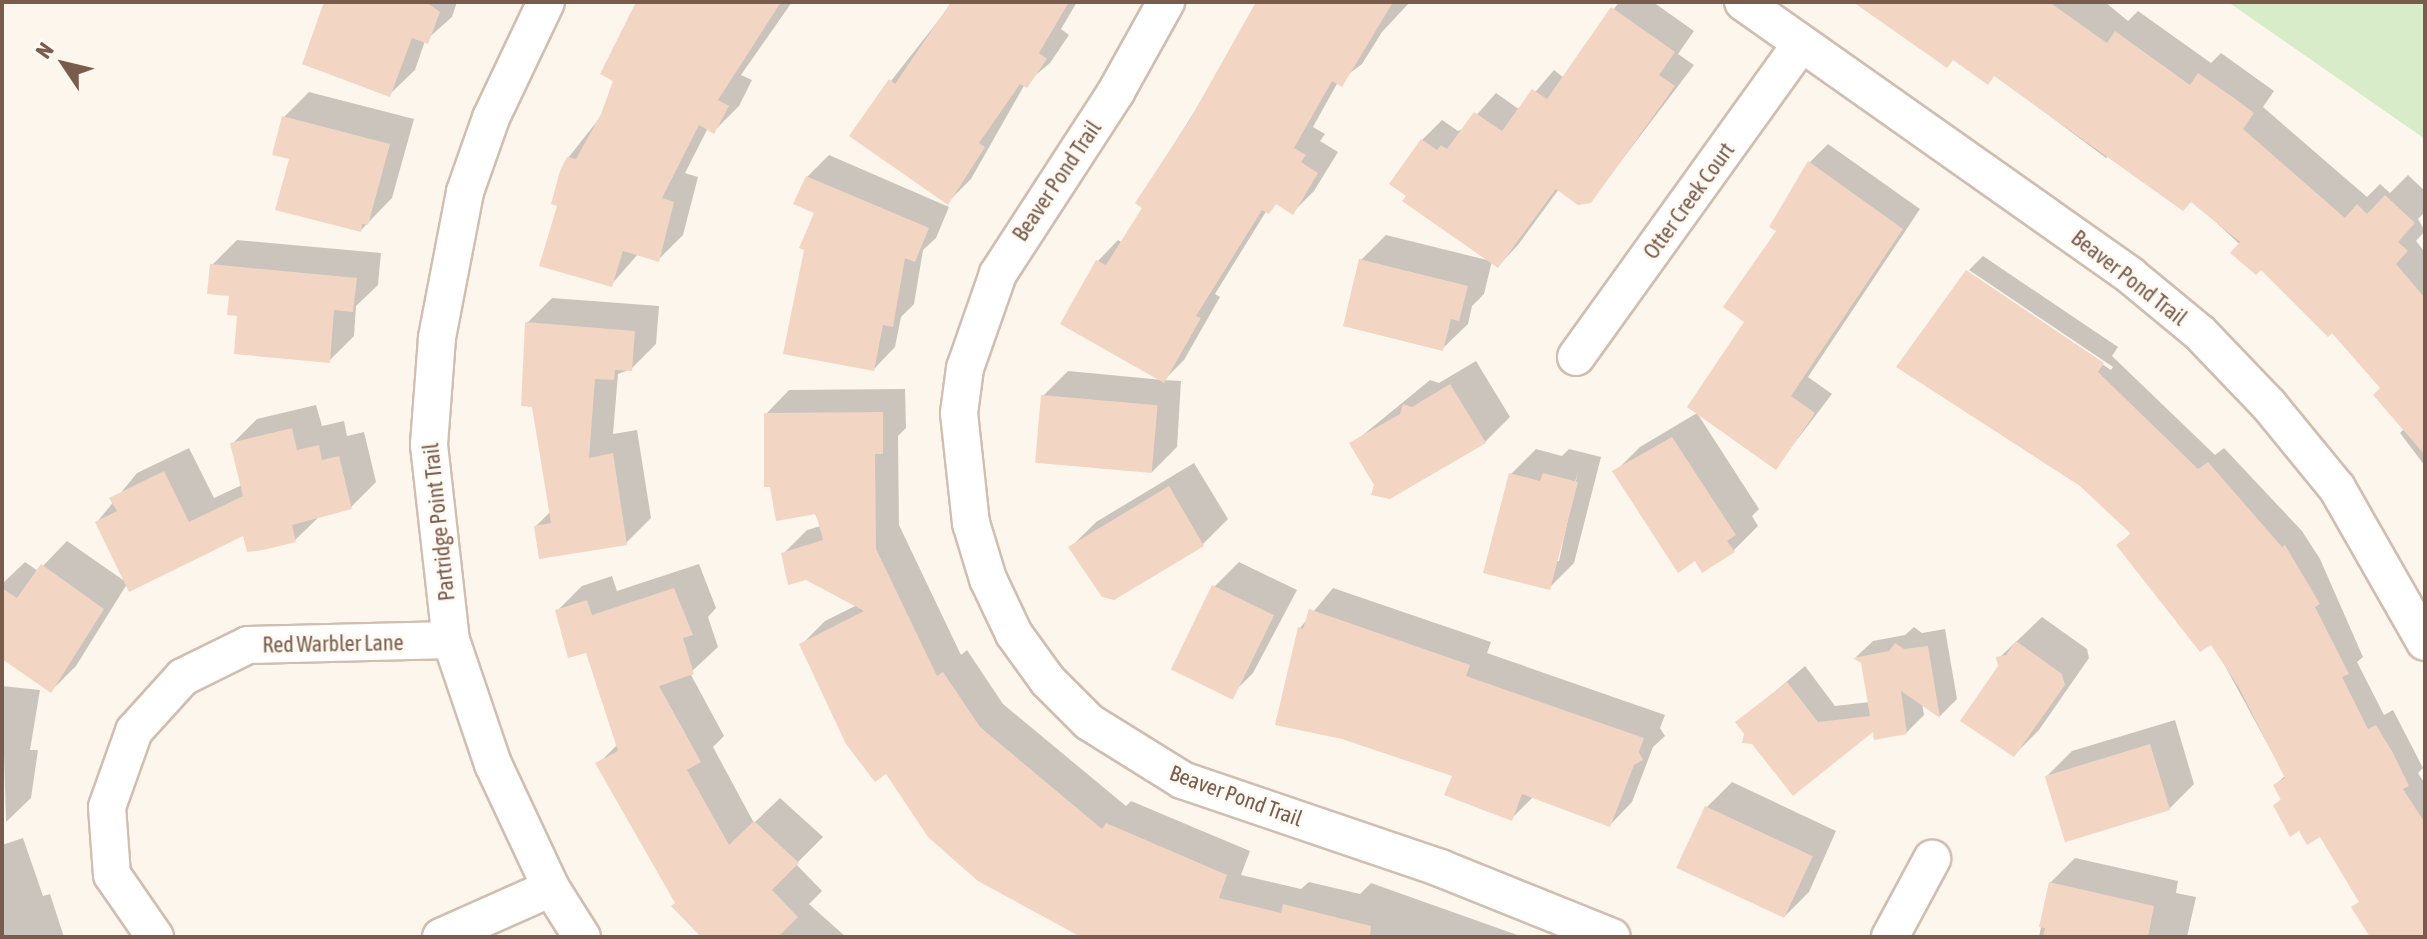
<!DOCTYPE html>
<html>
<head>
<meta charset="utf-8">
<style>
  body { margin:0 }
  #map { position:relative; width:2427px; height:939px; overflow:hidden; background:#fdf6ec; font-family:"Asap Condensed",sans-serif }
  div>[style] { position:absolute }
  .green>* { inset:0; background:#d8ecc9 }
  .shadow>* { inset:0; background:#0003 }
  .building>* { inset:0; background:#f3d5c3; transform-origin:0 0 }
  .roads { filter:drop-shadow(2px 0 #d1beb0) drop-shadow(-2px 0 #d1beb0) drop-shadow(0 2px #d1beb0) drop-shadow(0 -2px #d1beb0) }
  .minor>* { height:36px; margin:-18px; padding:0 18px; transform-origin:18px; border-radius:18px; background:#fff }
  span { translate:-50% -50%; white-space:nowrap; text-align:center; line-height:1.15; -webkit-text-stroke:6px #fffaf3; paint-order:stroke }
  .street-label { font-size:22px; color:#7a5c4d }
  .frame { position:absolute; inset:0; border:4px solid #7a5c4d; pointer-events:none }
  .north { position:absolute; left:24px; top:24px; width:80px; height:80px; -webkit-text-stroke:6px #fffaf3; paint-order:stroke; rotate:305deg; font-size:22px; font-weight:700; line-height:32px; text-align:center; color:#7a5c4d }
  .north::after { content:''; display:block; margin:auto; width:28px; height:36px; background:#7a5c4d; clip-path:polygon(50% 0,100% 100%,50% 72%,0 100%) }
</style>
</head>
<body>
<div id="map">
  <div class="green">
    <div style="clip-path:polygon(2228px 2px,2425px 2px,2425px 139px)"></div>
  </div>
  <div class="shadow">
    <div style="clip-path:polygon(326px 2px,457px 2px,452px 17px,425px 41px,415px 70px,390px 94px)"></div>
    <div style="clip-path:polygon(644px 2px,792px 2px,741px 75px,752px 80px,739px 106px,714px 131px,708px 128px,685px 173px,698px 177px,683px 235px,658px 260px,638px 254px,611px 285px,560px 204px,568px 158px,602px 115px)"></div>
    <div style="clip-path:polygon(953px 2px,1077px 2px,1061px 29px,1069px 35px,1050px 63px,1025px 84px,971px 179px,948px 202px,891px 81px)"></div>
    <div style="clip-path:polygon(1263px 2px,1410px 2px,1382px 32px,1362px 64px,1338px 82px,1313px 127px,1325px 134px,1320px 141px,1338px 152px,1314px 191px,1293px 212px,1278px 203px,1267px 210px,1215px 294px,1220px 297px,1184px 360px,1164px 380px,1181px 381px,1177px 447px,1152px 472px,1043px 396px,1068px 371px,1163px 380px,1098px 261px,1118px 240px,1123px 243px,1145px 207px,1137px 203px)"></div>
    <div style="clip-path:polygon(1619px 2px,1653px 2px,1694px 31px,1678px 54px,1694px 65px,1590px 202px,1559px 189px,1518px 245px,1498px 266px,1492px 261px,1484px 294px,1472px 306px,1468px 324px,1443px 348px,1361px 260px,1386px 235px,1491px 261px,1422px 140px,1442px 120px,1458px 131px,1465px 128px,1496px 93px,1520px 110px,1554px 70px,1564px 78px)"></div>
    <div style="clip-path:polygon(1856px 2px,2105px 2px,2128px 21px,2138px 11px,2211px 63px,2221px 53px,2274px 91px,2263px 107px,2367px 197px,2380px 184px,2390px 193px,2408px 175px,2425px 191px,2425px 212px,2418px 219px,2425px 231px,2416px 241px,2425px 252px,2425px 466px,2400px 433px,2404px 429px,2383px 388px,2332px 330px,2192px 200px,2111px 154px,2106px 158px,1995px 75px,1954px 58px)"></div>
    <div style="clip-path:polygon(309px 92px,414px 119px,392px 198px,361px 230px,291px 157px,284px 117px)"></div>
    <div style="clip-path:polygon(1828px 144px,1920px 209px,1808px 377px,1832px 394px,1776px 467px,1747px 322px,1779px 231px,1772px 226px,1810px 162px)"></div>
    <div style="clip-path:polygon(829px 155px,949px 207px,936px 238px,923px 250px,914px 304px,901px 317px,895px 347px,874px 369px,807px 177px)"></div>
    <div style="clip-path:polygon(237px 240px,381px 253px,378px 285px,356px 306px,354px 336px,329px 361px,239px 314px,212px 265px)"></div>
    <div style="clip-path:polygon(1983px 256px,2118px 347px,2112px 356px,2215px 455px,2224px 448px,2302px 531px,2320px 559px,2363px 657px,2357px 662px,2384px 715px,2393px 710px,2423px 768px,2418px 773px,2425px 784px,2425px 937px,2386px 937px,2321px 834px,2300px 829px,2275px 806px,2282px 798px,2275px 785px,2285px 776px,2212px 642px,2119px 545px,2132px 532px,1967px 273px,2111px 370px,2113px 367px,1969px 270px)"></div>
    <div style="clip-path:polygon(552px 298px,659px 306px,656px 344px,631px 369px,618px 374px,613px 434px,637px 430px,651px 518px,626px 543px,536px 526px,551px 511px,527px 323px)"></div>
    <div style="clip-path:polygon(1476px 361px,1510px 417px,1485px 442px,1352px 444px,1430px 380px,1439px 383px)"></div>
    <div style="clip-path:polygon(905px 389px,906px 428px,898px 436px,899px 525px,961px 655px,967px 650px,1003px 704px,1126px 806px,1131px 801px,1250px 851px,1241px 875px,1301px 889px,1309px 882px,1360px 894px,1371px 883px,1523px 937px,1085px 937px,802px 644px,825px 621px,857px 605px,783px 554px,807px 530px,821px 526px,766px 414px,789px 390px)"></div>
    <div style="clip-path:polygon(316px 405px,322px 426px,344px 421px,347px 436px,364px 432px,376px 482px,351px 507px,320px 516px,295px 540px,245px 533px,127px 584px,76px 666px,51px 691px,2px 657px,2px 584px,25px 562px,38px 571px,67px 541px,126px 582px,97px 522px,137px 473px,189px 448px,214px 498px,242px 485px,232px 444px,257px 419px)"></div>
    <div style="clip-path:polygon(1697px 413px,1759px 509px,1752px 516px,1758px 526px,1733px 551px,1696px 558px,1615px 472px,1640px 447px)"></div>
    <div style="clip-path:polygon(evenodd,1536px 449px,1562px 456px,1569px 449px,1601px 457px,1574px 563px,1549px 588px,1511px 474px,1536px 449px,1578px 471px,1559px 561px,1555px 561px,1578px 471px)"></div>
    <div style="clip-path:polygon(1194px 463px,1228px 519px,1203px 544px,1071px 547px,1096px 522px)"></div>
    <div style="clip-path:polygon(1239px 562px,1297px 590px,1253px 673px,1228px 698px,1214px 587px)"></div>
    <div style="clip-path:polygon(699px 564px,716px 608px,708px 617px,718px 647px,690px 673px,724px 736px,713px 747px,754px 823px,780px 798px,823px 837px,796px 864px,822px 891px,809px 904px,846px 937px,716px 937px,677px 903px,598px 764px,618px 744px,587px 650px,557px 611px,582px 586px,612px 576px,617px 591px)"></div>
    <div style="clip-path:polygon(1333px 588px,1491px 642px,1487px 653px,1665px 715px,1660px 728px,1665px 736px,1653px 747px,1632px 802px,1610px 825px,1534px 796px,1512px 818px,1454px 775px,1300px 628px)"></div>
    <div style="clip-path:polygon(2042px 617px,2087px 649px,2089px 658px,2039px 730px,2014px 755px,1999px 658px)"></div>
    <div style="clip-path:polygon(1914px 627px,1922px 633px,1945px 629px,1957px 699px,1940px 716px,1922px 703px,1924px 715px,1907px 732px,1874px 728px,1746px 733px,1738px 723px,1805px 666px,1835px 706px,1870px 702px,1863px 662px,1856px 657px,1873px 641px,1905px 635px)"></div>
    <div style="clip-path:polygon(2px 686px,40px 690px,30px 750px,38px 750px,31px 798px,6px 822px)"></div>
    <div style="clip-path:polygon(2175px 720px,2194px 784px,2169px 809px,2047px 776px,2072px 751px)"></div>
    <div style="clip-path:polygon(1732px 782px,1836px 831px,1809px 892px,1784px 917px,1679px 867px,1707px 807px)"></div>
    <div style="clip-path:polygon(23px 838px,43px 896px,50px 894px,64px 937px,2px 937px,2px 845px)"></div>
    <div style="clip-path:polygon(2075px 858px,2178px 881px,2176px 893px,2196px 897px,2187px 937px,2039px 937px,2050px 883px)"></div>
  </div>
  <div class="building">
    <div style="clip-path:polygon(324px 2px,426px 2px,440px 12px,428px 44px,412px 38px,390px 97px,302px 64px)"></div>
    <div style="clip-path:polygon(636px 2px,781px 2px,718px 100px,729px 106px,714px 134px,699px 125px,662px 198px,674px 202px,659px 262px,623px 251px,612px 287px,539px 266px,557px 206px,551px 204px,560px 171px,567px 157px,576px 159px,601px 114px,613px 81px,600px 74px)"></div>
    <div style="clip-path:polygon(951px 2px,1069px 2px,1039px 53px,1047px 59px,1027px 88px,1020px 84px,979px 143px,985px 147px,948px 205px,849px 136px,889px 79px,895px 84px)"></div>
    <div style="clip-path:polygon(1256px 2px,1393px 2px,1342px 87px,1332px 81px,1294px 148px,1306px 155px,1301px 162px,1318px 173px,1293px 215px,1276px 204px,1269px 214px,1262px 210px,1196px 316px,1201px 318px,1164px 383px,1060px 324px,1096px 260px,1106px 265px,1142px 208px,1135px 203px,1189px 121px)"></div>
    <div style="clip-path:polygon(1853px 2px,2049px 2px,2107px 43px,2115px 31px,2190px 85px,2198px 73px,2234px 98px,2254px 113px,2243px 129px,2345px 218px,2357px 204px,2367px 214px,2385px 195px,2415px 223px,2398px 242px,2408px 251px,2396px 264px,2425px 298px,2425px 455px,2373px 395px,2380px 388px,2332px 333px,2328px 337px,2261px 270px,2256px 275px,2230px 253px,2240px 242px,2191px 202px,2183px 211px,1994px 76px,1988px 85px,1953px 60px,1947px 68px)"></div>
    <div style="clip-path:polygon(1611px 7px,1675px 52px,1659px 75px,1675px 86px,1591px 203px,1578px 205px,1556px 189px,1498px 268px,1402px 201px,1406px 196px,1389px 184px,1421px 139px,1437px 150px,1441px 145px,1447px 149px,1474px 112px,1502px 131px,1532px 89px,1547px 99px)"></div>
    <div style="clip-path:polygon(282px 116px,390px 144px,368px 225px,362px 224px,361px 232px,275px 210px,289px 159px,272px 155px)"></div>
    <div style="clip-path:polygon(1808px 161px,1903px 229px,1791px 396px,1815px 413px,1776px 470px,1687px 407px,1744px 322px,1723px 307px,1776px 231px,1769px 227px)"></div>
    <div style="clip-path:polygon(806px 176px,929px 228px,915px 262px,905px 258px,893px 327px,883px 325px,874px 371px,783px 354px,804px 250px,799px 248px,814px 213px,793px 204px)"></div>
    <div style="clip-path:polygon(1359px 259px,1468px 286px,1459px 321px,1451px 319px,1443px 351px,1343px 326px)"></div>
    <div style="clip-path:polygon(210px 264px,357px 278px,353px 312px,334px 310px,330px 363px,234px 354px,237px 316px,227px 315px,229px 296px,207px 294px)"></div>
    <div style="clip-path:polygon(1966px 270px,2104px 363px,2098px 372px,2198px 469px,2208px 462px,2282px 547px,2285px 545px,2320px 604px,2315px 607px,2349px 674px,2342px 677px,2368px 729px,2376px 725px,2393px 753px,2409px 786px,2403px 789px,2425px 823px,2425px 937px,2370px 937px,2351px 907px,2359px 902px,2320px 837px,2307px 845px,2299px 831px,2290px 837px,2273px 805px,2281px 800px,2273px 785px,2285px 778px,2238px 686px,2211px 645px,2200px 652px,2116px 545px,2131px 534px,2080px 486px,1896px 367px)"></div>
    <div style="clip-path:polygon(525px 322px,635px 331px,632px 371px,615px 370px,614px 380px,595px 379px,589px 458px,613px 453px,627px 545px,539px 559px,534px 526px,551px 523px,532px 407px,521px 406px)"></div>
    <div style="clip-path:polygon(1450px 384px,1486px 443px,1390px 499px,1371px 495px,1374px 485px,1349px 443px,1400px 414px,1403px 404px,1412px 407px)"></div>
    <div style="left:1041px;top:395px;width:117px;height:68px;rotate:5deg"></div>
    <div style="clip-path:polygon(883px 412px,883px 454px,875px 454px,876px 549px,937px 676px,943px 672px,980px 727px,1102px 829px,1106px 823px,1227px 875px,1219px 898px,1281px 913px,1283px 904px,1371px 926px,1370px 937px,1081px 937px,978px 881px,928px 837px,886px 774px,875px 782px,846px 744px,799px 644px,864px 611px,806px 580px,788px 585px,781px 553px,823px 540px,816px 514px,776px 521px,770px 487px,764px 487px,764px 413px)"></div>
    <div style="clip-path:polygon(292px 428px,297px 450px,319px 445px,322px 460px,339px 456px,352px 509px,292px 525px,296px 542px,263px 550px,247px 552px,243px 536px,129px 592px,95px 522px,117px 511px,109px 498px,164px 471px,189px 522px,243px 496px,230px 443px)"></div>
    <div style="clip-path:polygon(1672px 437px,1736px 535px,1727px 541px,1735px 552px,1702px 573px,1695px 561px,1678px 573px,1612px 471px)"></div>
    <div style="clip-path:polygon(1509px 473px,1540px 481px,1543px 473px,1578px 482px,1550px 590px,1483px 573px)"></div>
    <div style="clip-path:polygon(1169px 486px,1204px 546px,1114px 600px,1102px 597px,1068px 547px)"></div>
    <div style="clip-path:polygon(41px 564px,104px 609px,51px 693px,2px 659px,2px 588px,17px 598px)"></div>
    <div style="left:1212px;top:585px;width:69px;height:94px;rotate:26deg"></div>
    <div style="clip-path:polygon(674px 588px,693px 635px,683px 638px,694px 674px,659px 686px,701px 762px,687px 770px,729px 845px,754px 821px,799px 863px,772px 890px,798px 917px,778px 937px,701px 937px,671px 906px,675px 903px,595px 763px,618px 751px,586px 653px,568px 658px,555px 610px,587px 600px,592px 615px)"></div>
    <div style="clip-path:polygon(1309px 609px,1470px 665px,1466px 676px,1644px 738px,1639px 752px,1643px 760px,1634px 765px,1610px 827px,1522px 794px,1512px 821px,1444px 795px,1452px 776px,1342px 739px,1275px 725px,1298px 627px,1303px 629px)"></div>
    <div style="clip-path:polygon(2016px 641px,2062px 674px,2065px 685px,2014px 757px,1960px 721px,1998px 666px,1996px 657px,2006px 655px)"></div>
    <div style="clip-path:polygon(1895px 643px,1904px 649px,1928px 646px,1940px 718px,1901px 691px,1907px 734px,1874px 740px,1873px 732px,1793px 796px,1752px 744px,1742px 743px,1744px 734px,1735px 722px,1787px 682px,1818px 722px,1870px 716px,1861px 663px,1853px 658px,1889px 651px)"></div>
    <div style="left:2150px;top:744px;width:69px;height:110px;rotate:73deg"></div>
    <div style="left:1705px;top:806px;width:119px;height:68px;rotate:25deg"></div>
    <div style="clip-path:polygon(2049px 882px,2154px 906px,2148px 937px,2043px 937px,2045px 928px,2039px 927px)"></div>
  </div>
  <div class="roads">
    <div class="minor">
      <div style="left:546px;top:2px;width:128px;rotate:115.4deg"></div>
      <div style="left:491px;top:118px;width:78px;rotate:109.4deg"></div>
      <div style="left:465px;top:192px;width:149px;rotate:100.9deg"></div>
      <div style="left:437px;top:338px;width:107px;rotate:94.3deg"></div>
      <div style="left:429px;top:445px;width:196px;rotate:83.6deg"></div>
      <div style="left:451px;top:640px;width:131px;rotate:71.3deg"></div>
      <div style="left:493px;top:764px;width:137px;rotate:64.9deg"></div>
      <div style="left:551px;top:888px;width:58px;rotate:57.7deg"></div>
      <div style="left:1166px;top:2px;width:103px;rotate:119.1deg"></div>
      <div style="left:1116px;top:92px;width:217px;rotate:123deg"></div>
      <div style="left:998px;top:274px;width:100px;rotate:109.3deg"></div>
      <div style="left:965px;top:368px;width:45px;rotate:97.6deg"></div>
      <div style="left:959px;top:413px;width:111px;rotate:83.8deg"></div>
      <div style="left:971px;top:523px;width:59px;rotate:73.1deg"></div>
      <div style="left:988px;top:579px;width:61px;rotate:64.7deg"></div>
      <div style="left:1014px;top:634px;width:58px;rotate:54.1deg"></div>
      <div style="left:1048px;top:681px;width:58px;rotate:45deg"></div>
      <div style="left:1089px;top:722px;width:110px;rotate:31.9deg"></div>
      <div style="left:1182px;top:780px;width:273px;rotate:18.8deg"></div>
      <div style="left:1440px;top:868px;width:185px;rotate:21.9deg"></div>
      <div style="left:1743px;top:2px;width:475px;rotate:35.2deg"></div>
      <div style="left:2131px;top:276px;width:89px;rotate:39.6deg"></div>
      <div style="left:2200px;top:333px;width:100px;rotate:46.2deg"></div>
      <div style="left:2269px;top:405px;width:107px;rotate:50.7deg"></div>
      <div style="left:2337px;top:488px;width:177px;rotate:60.3deg"></div>
      <div style="left:1576px;top:357px;width:385px;rotate:-54.3deg"></div>
      <div style="left:155px;top:937px;width:75px;rotate:-124.7deg"></div>
      <div style="left:112px;top:875px;width:68px;rotate:-94.2deg"></div>
      <div style="left:107px;top:807px;width:81px;rotate:-70.4deg"></div>
      <div style="left:134px;top:731px;width:73px;rotate:-47.8deg"></div>
      <div style="left:183px;top:677px;width:72px;rotate:-26.2deg"></div>
      <div style="left:248px;top:645px;width:203px;rotate:-1.4deg"></div>
      <div style="left:441px;top:937px;width:120px;rotate:-24deg"></div>
      <div style="left:1890px;top:937px;width:89px;rotate:-61.7deg"></div>
    </div>
  </div>
  <div class="street-label">
    <span style="left:1057px;top:181px;rotate:-56deg">Beaver Pond Trail</span>
    <span style="left:1689px;top:201px;rotate:-54deg">Otter Creek Court</span>
    <span style="left:2129px;top:278px;rotate:38deg">Beaver Pond Trail</span>
    <span style="left:439px;top:522px;rotate:-96deg">Partridge Point Trail</span>
    <span style="left:333px;top:644px;rotate:-1deg">Red Warbler Lane</span>
    <span style="left:1236px;top:796px;rotate:20deg">Beaver Pond Trail</span>
  </div>
  <div class="frame"></div>
  <div class="north">N</div>
</div>
</body>
</html>
